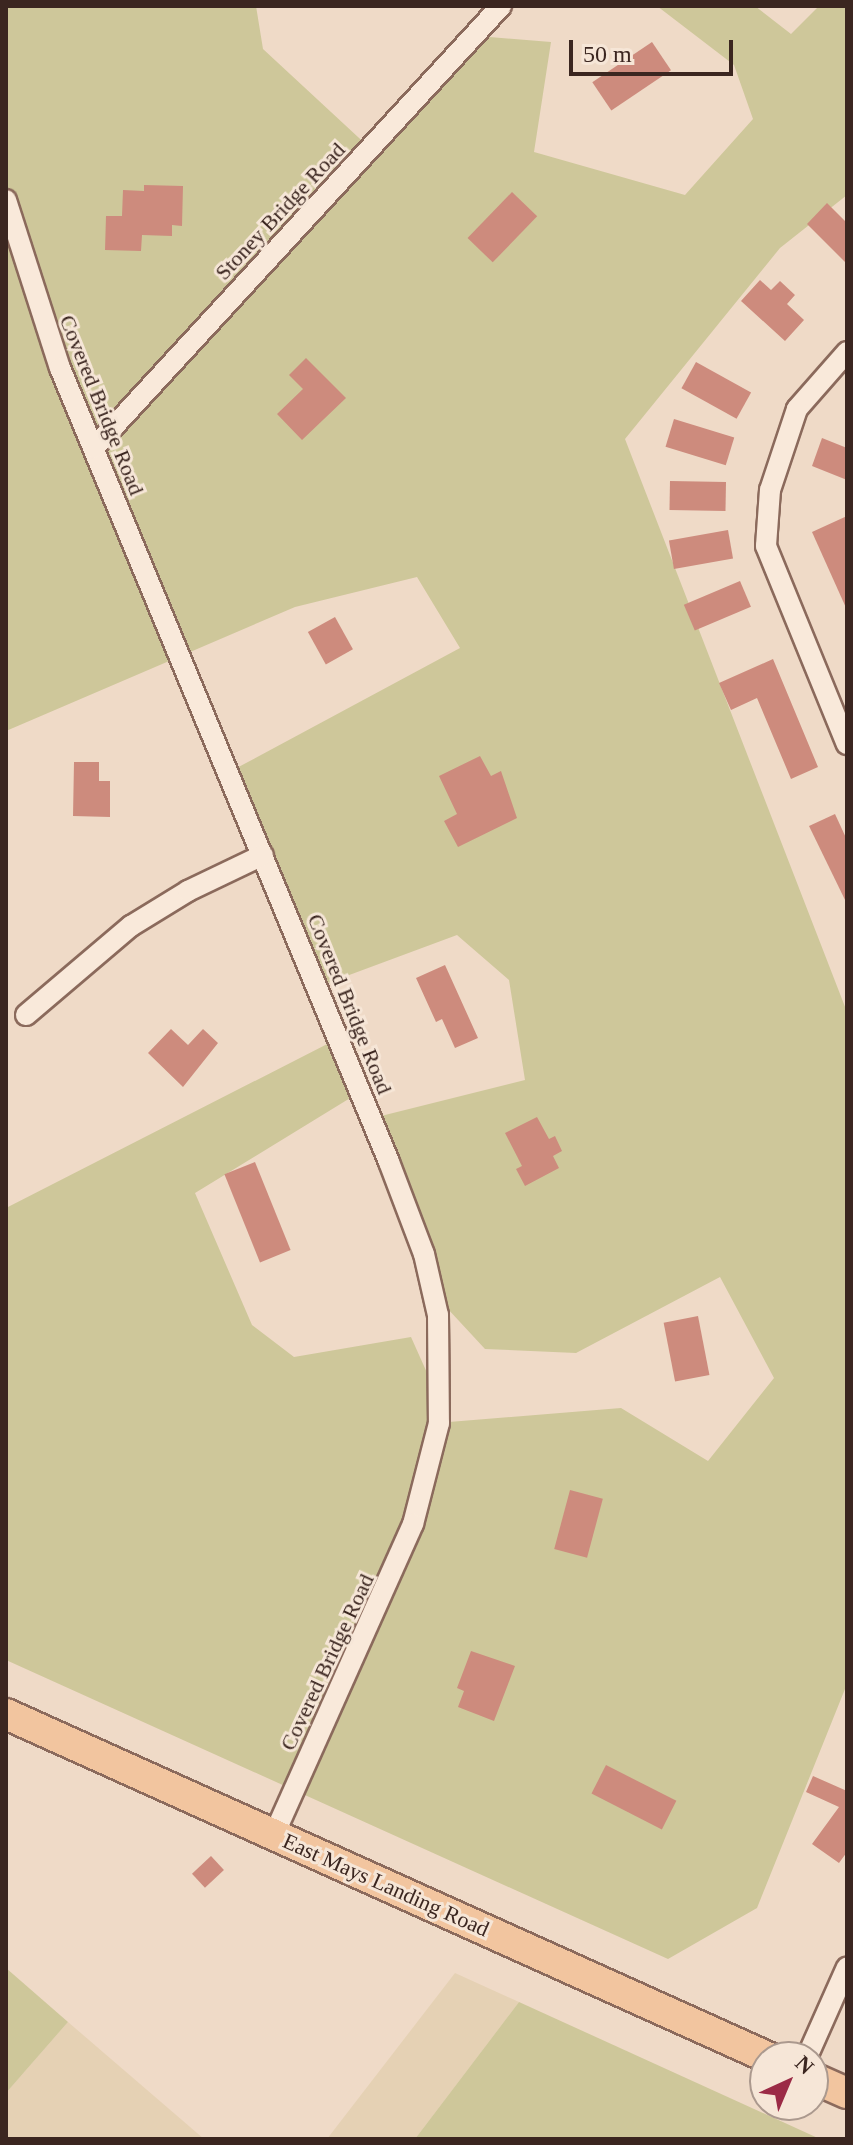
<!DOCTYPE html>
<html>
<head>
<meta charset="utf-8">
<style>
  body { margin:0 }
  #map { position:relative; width:853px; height:2145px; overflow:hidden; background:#efdac7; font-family:Georgia,serif }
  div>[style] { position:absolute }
  .farmland>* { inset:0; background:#e5d1b4 }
  .green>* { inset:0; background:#cec79a }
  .building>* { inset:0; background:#cd8b7d; transform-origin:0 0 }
  .roads { filter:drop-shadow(2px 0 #8b6a5c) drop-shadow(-2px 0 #8b6a5c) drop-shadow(0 2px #8b6a5c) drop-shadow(0 -2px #8b6a5c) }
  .street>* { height:20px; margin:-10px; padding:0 10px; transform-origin:10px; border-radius:10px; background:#f9e9da }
  .primary>* { height:30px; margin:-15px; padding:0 15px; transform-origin:15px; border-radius:15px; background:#f2c59f }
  span { translate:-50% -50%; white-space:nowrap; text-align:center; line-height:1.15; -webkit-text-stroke:6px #f6e6d7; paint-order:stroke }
  .street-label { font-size:22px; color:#3b2620 }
  .frame { position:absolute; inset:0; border:8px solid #3b2620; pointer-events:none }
  .north { position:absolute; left:749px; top:2041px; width:80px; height:80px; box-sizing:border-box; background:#f6e6d7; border:2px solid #ab998e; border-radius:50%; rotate:44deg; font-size:22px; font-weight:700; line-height:32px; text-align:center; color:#3b2620 }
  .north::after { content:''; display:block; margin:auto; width:28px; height:36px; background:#9b2b46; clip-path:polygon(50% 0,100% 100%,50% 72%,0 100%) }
  .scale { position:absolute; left:569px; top:40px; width:164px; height:36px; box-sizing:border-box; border:4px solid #3b2620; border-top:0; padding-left:10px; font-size:24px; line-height:28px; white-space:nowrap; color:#3b2620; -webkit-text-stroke:6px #f6e6d7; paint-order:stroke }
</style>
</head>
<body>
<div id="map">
  <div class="farmland">
    <div style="clip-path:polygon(455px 1973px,519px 2002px,415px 2139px,327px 2139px)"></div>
    <div style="clip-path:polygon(68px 2022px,204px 2139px,6px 2139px,6px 2093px)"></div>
  </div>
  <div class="green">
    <div style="clip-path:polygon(6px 6px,256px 6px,263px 49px,372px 150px,478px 36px,551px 42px,534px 152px,685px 195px,753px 119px,734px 65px,657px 6px,755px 6px,791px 34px,819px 6px,847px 6px,847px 195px,780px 248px,625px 439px,847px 1012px,847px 1684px,757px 1908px,668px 1959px,6px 1660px,6px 1208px,339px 1038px,360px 1092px,195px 1193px,252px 1325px,294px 1357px,411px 1337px,449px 1422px,621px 1408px,708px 1461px,774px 1378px,720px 1277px,576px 1353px,485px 1349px,434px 1294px,369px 1119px,525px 1080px,509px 980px,457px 935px,325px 984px,233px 770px,460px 648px,417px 577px,295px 607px,6px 731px)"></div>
    <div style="clip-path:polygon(6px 1968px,68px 2022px,6px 2093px)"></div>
    <div style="clip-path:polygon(519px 2002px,820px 2139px,415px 2139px)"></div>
  </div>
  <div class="building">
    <div style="left:652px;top:42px;width:34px;height:72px;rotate:56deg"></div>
    <div style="clip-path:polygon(144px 185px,183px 186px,182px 226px,172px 225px,172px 236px,142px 235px,141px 251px,105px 250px,106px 216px,122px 216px,123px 190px,144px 191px)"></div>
    <div style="left:512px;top:192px;width:35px;height:64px;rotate:44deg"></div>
    <div style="clip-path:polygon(827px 203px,847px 223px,847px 264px,807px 224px)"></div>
    <div style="clip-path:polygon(760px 280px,771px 290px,780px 281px,795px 295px,787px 304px,804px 320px,785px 341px,741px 301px)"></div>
    <div style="clip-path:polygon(306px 358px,346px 398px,302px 440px,277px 414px,303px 389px,289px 375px)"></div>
    <div style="left:696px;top:362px;width:63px;height:30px;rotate:29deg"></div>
    <div style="left:674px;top:419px;width:63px;height:29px;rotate:17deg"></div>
    <div style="clip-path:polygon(822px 438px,847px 448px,847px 480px,812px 466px)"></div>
    <div style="left:670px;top:481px;width:56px;height:29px;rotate:1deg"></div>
    <div style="clip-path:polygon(847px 516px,847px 610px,812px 532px)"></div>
    <div style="left:728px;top:530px;width:29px;height:60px;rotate:80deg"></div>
    <div style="left:740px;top:581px;width:28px;height:61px;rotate:67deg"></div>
    <div style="left:335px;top:617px;width:37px;height:31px;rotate:61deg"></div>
    <div style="clip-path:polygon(773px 659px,818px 767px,791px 779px,757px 698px,731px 710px,719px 683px)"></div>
    <div style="clip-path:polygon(480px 756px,491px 776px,501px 771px,517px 818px,458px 847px,444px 821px,457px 814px,439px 776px)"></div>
    <div style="clip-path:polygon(74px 762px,99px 762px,99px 781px,110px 781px,110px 817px,73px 816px)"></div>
    <div style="clip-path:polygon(835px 814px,847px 840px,847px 904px,809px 826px)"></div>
    <div style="clip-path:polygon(445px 965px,478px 1038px,455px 1048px,442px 1019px,436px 1022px,416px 978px)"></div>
    <div style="clip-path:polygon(171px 1029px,188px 1045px,203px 1029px,218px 1043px,183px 1087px,148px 1053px)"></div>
    <div style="clip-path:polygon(537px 1117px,549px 1139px,555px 1136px,562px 1151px,553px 1156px,559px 1168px,525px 1186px,516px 1169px,522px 1166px,505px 1133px)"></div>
    <div style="left:255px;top:1162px;width:95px;height:33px;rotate:68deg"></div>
    <div style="left:698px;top:1316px;width:60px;height:35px;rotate:79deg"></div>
    <div style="left:570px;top:1490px;width:34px;height:61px;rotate:15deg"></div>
    <div style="clip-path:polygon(471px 1651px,515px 1666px,494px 1721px,458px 1707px,464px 1691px,457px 1688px)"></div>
    <div style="left:606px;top:1765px;width:79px;height:32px;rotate:27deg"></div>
    <div style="clip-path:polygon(813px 1776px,847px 1791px,847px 1852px,839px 1863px,812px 1844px,839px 1807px,806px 1792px)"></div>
    <div style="left:211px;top:1856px;width:19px;height:26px;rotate:47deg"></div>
  </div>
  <div class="roads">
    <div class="street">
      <div style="left:6px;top:200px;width:176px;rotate:72.2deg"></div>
      <div style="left:60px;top:368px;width:859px;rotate:67.49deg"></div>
      <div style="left:389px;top:1162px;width:98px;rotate:69.2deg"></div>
      <div style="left:424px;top:1254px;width:63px;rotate:77.1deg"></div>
      <div style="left:438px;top:1315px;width:108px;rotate:89.5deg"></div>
      <div style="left:439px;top:1423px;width:104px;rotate:104.4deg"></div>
      <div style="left:413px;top:1524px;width:341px;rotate:114.1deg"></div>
      <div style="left:847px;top:352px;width:76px;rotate:131.3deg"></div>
      <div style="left:797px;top:409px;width:85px;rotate:108.4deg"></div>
      <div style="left:770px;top:490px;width:56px;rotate:94.1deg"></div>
      <div style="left:766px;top:546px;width:214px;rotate:67.8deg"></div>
      <div style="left:94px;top:448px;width:601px;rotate:-47.36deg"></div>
      <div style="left:26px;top:1015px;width:138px;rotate:-40.3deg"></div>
      <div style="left:131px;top:926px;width:67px;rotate:-31.6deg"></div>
      <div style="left:188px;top:891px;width:83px;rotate:-25.6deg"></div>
      <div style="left:807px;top:2057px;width:98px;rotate:-66deg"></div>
    </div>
    <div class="primary">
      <div style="left:6px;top:1714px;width:835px;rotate:24.26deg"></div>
      <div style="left:813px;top:2078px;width:37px;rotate:24deg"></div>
    </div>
  </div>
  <div class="street-label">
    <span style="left:280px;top:211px;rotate:-47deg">Stoney Bridge Road</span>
    <span style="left:102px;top:405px;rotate:68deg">Covered Bridge Road</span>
    <span style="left:350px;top:1004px;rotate:68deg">Covered Bridge Road</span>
    <span style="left:327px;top:1662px;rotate:-65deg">Covered Bridge Road</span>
    <span style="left:386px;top:1885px;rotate:24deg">East Mays Landing Road</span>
  </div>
  <div class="frame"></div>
  <div class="north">N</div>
  <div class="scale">50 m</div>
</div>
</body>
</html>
